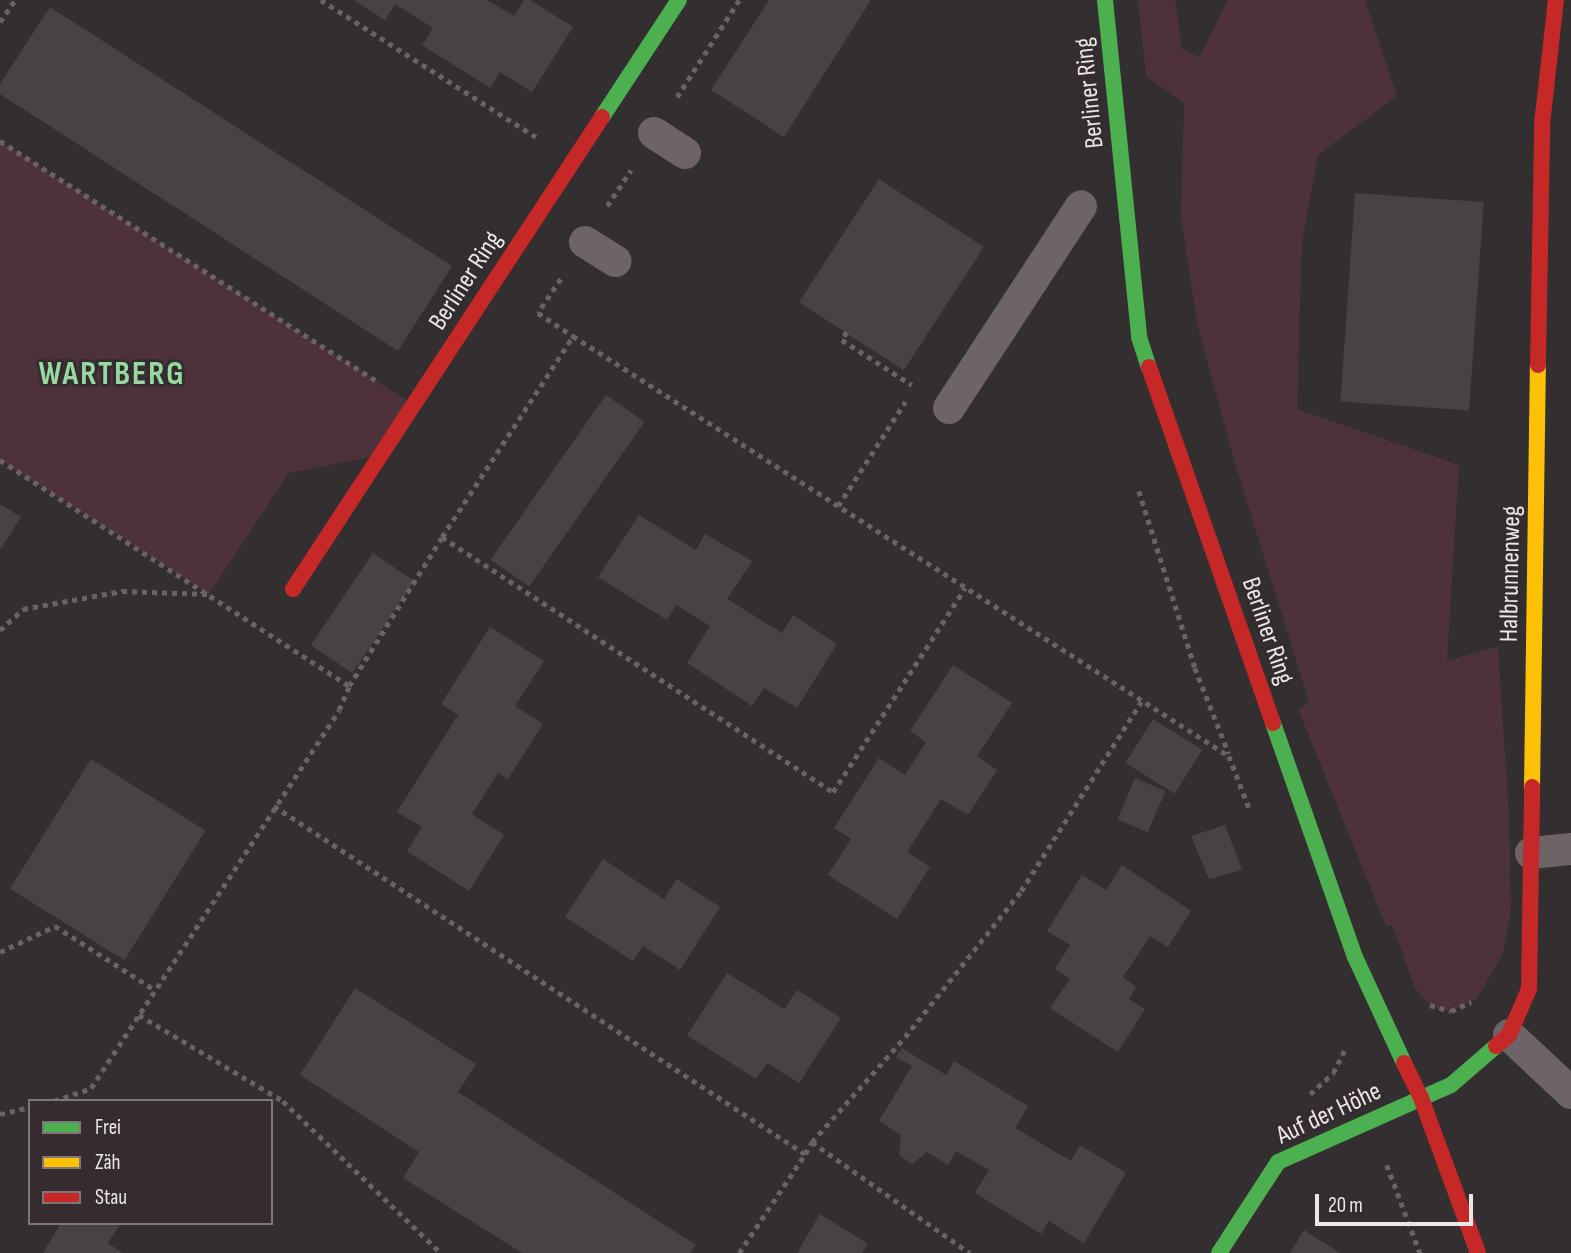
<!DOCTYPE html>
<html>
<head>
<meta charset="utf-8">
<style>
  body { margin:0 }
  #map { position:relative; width:1571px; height:1253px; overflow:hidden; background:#332e30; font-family:"Sofia Sans Condensed",sans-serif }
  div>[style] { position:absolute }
  .green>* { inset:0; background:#4e323b }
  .building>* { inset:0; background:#474345; transform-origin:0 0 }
  .path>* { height:4.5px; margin-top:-2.25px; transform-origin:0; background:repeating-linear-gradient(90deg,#6a6265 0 5px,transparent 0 10px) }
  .lane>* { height:32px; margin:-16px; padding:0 16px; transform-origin:16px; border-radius:16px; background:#6e6467 }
  .fast>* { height:16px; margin:-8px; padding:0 8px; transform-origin:8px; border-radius:8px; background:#4caf50 }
  .slow>* { height:16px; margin:-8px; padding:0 8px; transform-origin:8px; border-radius:8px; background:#ffc107 }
  .jam>* { height:16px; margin:-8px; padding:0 8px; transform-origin:8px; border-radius:8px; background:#c62828 }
  span { translate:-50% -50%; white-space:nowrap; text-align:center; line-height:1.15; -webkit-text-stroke:6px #352c2f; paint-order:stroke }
  .street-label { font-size:26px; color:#ece6e8 }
  .district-label { font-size:33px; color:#98d8a1; font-weight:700; letter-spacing:2px }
  .legend { position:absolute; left:28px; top:1099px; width:245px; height:126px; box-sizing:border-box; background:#352c2f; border:2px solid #7e7679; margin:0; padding:9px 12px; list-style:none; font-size:21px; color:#ece6e8 }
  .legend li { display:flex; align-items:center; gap:14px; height:35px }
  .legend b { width:35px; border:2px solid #7e7679 }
  .scale { position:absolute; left:1315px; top:1194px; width:158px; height:32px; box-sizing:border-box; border:4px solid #ece6e8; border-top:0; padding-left:9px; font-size:21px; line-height:24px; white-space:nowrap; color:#ece6e8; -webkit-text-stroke:5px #352c2f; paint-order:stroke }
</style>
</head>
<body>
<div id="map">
  <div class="green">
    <div style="clip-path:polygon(1138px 0,1175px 0,1182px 49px,1200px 57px,1228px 0,1365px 0,1397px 96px,1318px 155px,1302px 242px,1297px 409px,1459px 465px,1447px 661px,1498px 646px,1509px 817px,1511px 911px,1503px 953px,1477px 999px,1451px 1011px,1431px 1006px,1415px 988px,1392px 925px,1386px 926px,1298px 709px,1309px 702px,1234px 460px,1197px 323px,1181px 217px,1184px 103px,1146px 76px)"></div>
    <div style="clip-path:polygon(0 141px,414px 405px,381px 455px,289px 473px,209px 594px,0 460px)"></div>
  </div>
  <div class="building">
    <div style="clip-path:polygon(354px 0,487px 0,514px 16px,524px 0,530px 0,573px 27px,532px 92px,500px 72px,490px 88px,422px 45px,433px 28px,395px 4px,385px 20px)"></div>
    <div style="clip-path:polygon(769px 0,871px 0,784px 137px,711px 90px)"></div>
    <div style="clip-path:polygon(50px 7px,452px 266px,398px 351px,0 94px,0 84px)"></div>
    <div style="left:879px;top:179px;width:125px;height:147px;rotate:33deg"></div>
    <div style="left:1355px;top:193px;width:129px;height:209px;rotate:4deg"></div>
    <div style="left:606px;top:395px;width:47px;height:201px;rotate:35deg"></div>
    <div style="clip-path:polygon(0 504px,21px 517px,0 550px)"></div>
    <div style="clip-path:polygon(639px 515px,696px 550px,705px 534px,752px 561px,727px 599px,782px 633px,793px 615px,837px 644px,797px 708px,764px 688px,752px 706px,687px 663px,710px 626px,676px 605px,667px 620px,598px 577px)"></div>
    <div style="left:373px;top:553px;width:50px;height:111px;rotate:34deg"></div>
    <div style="clip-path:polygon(490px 627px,544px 661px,515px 706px,543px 724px,508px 779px,498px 773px,472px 814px,504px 835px,469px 891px,407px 851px,422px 827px,397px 812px,458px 715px,441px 704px)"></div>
    <div style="clip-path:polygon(953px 665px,1012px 703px,977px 756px,997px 770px,968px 815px,941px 799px,907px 852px,930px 867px,897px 919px,828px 875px,851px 839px,834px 828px,879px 758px,905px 775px,926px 742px,910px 731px)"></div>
    <div style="left:1153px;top:719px;width:58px;height:52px;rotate:32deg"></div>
    <div style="left:91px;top:759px;width:135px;height:153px;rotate:32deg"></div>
    <div style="left:1135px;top:778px;width:33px;height:45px;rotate:23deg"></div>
    <div style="clip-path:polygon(1225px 825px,1242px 870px,1209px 879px,1191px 836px)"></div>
    <div style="clip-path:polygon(603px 859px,664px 899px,677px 879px,720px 907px,680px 970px,643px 946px,633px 961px,565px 917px)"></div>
    <div style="clip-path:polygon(1122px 865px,1191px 911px,1168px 947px,1150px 936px,1123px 977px,1136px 987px,1129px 999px,1145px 1009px,1118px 1052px,1050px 1008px,1070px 979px,1055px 969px,1070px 945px,1047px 931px,1082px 875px,1106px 890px)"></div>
    <div style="clip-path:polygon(727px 973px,784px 1009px,797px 990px,841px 1018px,799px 1083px,767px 1063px,756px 1079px,687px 1035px)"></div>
    <div style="clip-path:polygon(355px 988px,476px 1064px,458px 1092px,696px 1245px,690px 1253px,522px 1253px,403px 1178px,419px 1152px,300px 1075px)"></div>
    <div style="clip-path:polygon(902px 1048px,946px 1075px,954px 1061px,1028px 1106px,1015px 1128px,1071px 1161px,1080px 1145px,1126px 1173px,1084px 1243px,1049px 1221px,1041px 1234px,975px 1193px,989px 1170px,956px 1151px,948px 1165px,927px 1152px,912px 1164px,899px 1155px,901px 1135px,879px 1121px,912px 1066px,896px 1057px)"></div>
    <div style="clip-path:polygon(820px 1214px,868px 1244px,862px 1253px,797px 1253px)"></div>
    <div style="clip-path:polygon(61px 1223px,121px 1223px,108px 1243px,122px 1253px,43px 1253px)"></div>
    <div style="clip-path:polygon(1304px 1230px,1340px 1253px,1290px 1253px)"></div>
  </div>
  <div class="path">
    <div style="left:321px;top:0;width:255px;rotate:32.5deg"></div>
    <div style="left:0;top:22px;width:27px;rotate:-56deg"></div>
    <div style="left:677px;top:97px;width:115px;rotate:-57.4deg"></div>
    <div style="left:0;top:141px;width:445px;rotate:32.5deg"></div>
    <div style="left:607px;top:206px;width:43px;rotate:-56.3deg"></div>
    <div style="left:561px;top:279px;width:41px;rotate:124.1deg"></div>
    <div style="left:538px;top:313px;width:42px;rotate:33.3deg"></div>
    <div style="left:847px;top:332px;width:9px;rotate:122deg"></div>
    <div style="left:842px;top:340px;width:83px;rotate:32.7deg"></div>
    <div style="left:0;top:460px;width:416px;rotate:32.9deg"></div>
    <div style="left:1139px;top:491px;width:186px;rotate:72.4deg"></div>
    <div style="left:1195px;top:668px;width:92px;rotate:68.4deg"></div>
    <div style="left:838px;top:506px;width:124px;rotate:-57.2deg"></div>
    <div style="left:442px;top:537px;width:240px;rotate:-56.9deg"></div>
    <div style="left:573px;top:336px;width:779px;rotate:32.63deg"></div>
    <div style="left:1229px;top:756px;width:58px;rotate:68.7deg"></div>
    <div style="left:0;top:630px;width:31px;rotate:-42deg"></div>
    <div style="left:23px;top:609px;width:101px;rotate:-10.3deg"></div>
    <div style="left:122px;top:591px;width:86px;rotate:2deg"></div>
    <div style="left:274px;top:806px;width:635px;rotate:33.24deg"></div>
    <div style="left:805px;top:1154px;width:14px;rotate:-60deg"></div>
    <div style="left:812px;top:1142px;width:193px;rotate:35.1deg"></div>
    <div style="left:0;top:952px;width:61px;rotate:-25.3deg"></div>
    <div style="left:55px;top:926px;width:119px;rotate:32.6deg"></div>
    <div style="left:1430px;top:1005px;width:22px;rotate:16deg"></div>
    <div style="left:1451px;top:1011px;width:22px;rotate:-24deg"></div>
    <div style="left:139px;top:1015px;width:168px;rotate:30.8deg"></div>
    <div style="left:283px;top:1101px;width:219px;rotate:43.9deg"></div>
    <div style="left:1310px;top:1094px;width:31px;rotate:-42deg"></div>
    <div style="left:1333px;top:1073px;width:27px;rotate:-63deg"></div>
    <div style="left:54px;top:1101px;width:39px;rotate:-19deg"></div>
    <div style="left:91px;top:1088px;width:452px;rotate:-56.7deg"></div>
    <div style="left:339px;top:710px;width:26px;rotate:-67deg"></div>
    <div style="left:349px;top:686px;width:176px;rotate:-58deg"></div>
    <div style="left:442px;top:537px;width:467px;rotate:33.1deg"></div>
    <div style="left:833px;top:792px;width:243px;rotate:-57.1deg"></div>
    <div style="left:0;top:1114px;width:31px;rotate:-13deg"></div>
    <div style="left:812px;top:1142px;width:140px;rotate:-48.5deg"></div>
    <div style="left:905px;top:1037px;width:186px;rotate:-51.5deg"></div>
    <div style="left:1021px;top:891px;width:224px;rotate:-57.6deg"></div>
    <div style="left:1387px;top:1165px;width:94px;rotate:69.4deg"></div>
    <div style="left:739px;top:1253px;width:119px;rotate:-56.3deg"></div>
  </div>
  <div class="lane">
    <div style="left:654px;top:133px;width:37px;rotate:33deg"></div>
    <div style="left:585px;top:242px;width:36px;rotate:32deg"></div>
    <div style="left:949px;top:408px;width:241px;rotate:-56.8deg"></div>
    <div style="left:1531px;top:853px;width:40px;rotate:-5.7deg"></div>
    <div style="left:1509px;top:1035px;width:85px;rotate:43.1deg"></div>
  </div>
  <div class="fast">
    <div style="left:1105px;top:0;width:339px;rotate:84.2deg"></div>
    <div style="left:1139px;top:337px;width:32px;rotate:72deg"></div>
    <div style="left:602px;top:117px;width:140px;rotate:-56.7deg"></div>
    <div style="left:1273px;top:723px;width:248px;rotate:70.7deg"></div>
    <div style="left:1355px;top:957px;width:117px;rotate:65.2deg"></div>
    <div style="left:1219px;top:1253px;width:108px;rotate:-57deg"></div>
    <div style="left:1278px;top:1162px;width:189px;rotate:-24deg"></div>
    <div style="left:1451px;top:1085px;width:60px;rotate:-40.9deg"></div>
  </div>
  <div class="slow">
    <div style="left:1532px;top:787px;width:422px;rotate:-89.2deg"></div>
  </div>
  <div class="jam">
    <div style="left:1538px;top:365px;width:241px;rotate:-89deg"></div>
    <div style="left:1542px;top:124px;width:125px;rotate:-83.6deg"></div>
    <div style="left:1149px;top:367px;width:377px;rotate:70.8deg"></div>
    <div style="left:293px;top:589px;width:564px;rotate:-56.79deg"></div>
    <div style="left:1496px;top:1046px;width:17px;rotate:-40deg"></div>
    <div style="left:1509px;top:1035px;width:50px;rotate:-66.5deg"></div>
    <div style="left:1529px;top:989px;width:202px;rotate:-89.1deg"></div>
    <div style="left:1404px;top:1063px;width:39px;rotate:64deg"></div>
    <div style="left:1421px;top:1098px;width:165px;rotate:69.8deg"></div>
  </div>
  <div class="street-label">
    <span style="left:1090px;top:93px;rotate:-96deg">Berliner Ring</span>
    <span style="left:466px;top:281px;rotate:-57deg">Berliner Ring</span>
    <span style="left:1511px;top:574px;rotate:-89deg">Halbrunnenweg</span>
    <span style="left:1267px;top:631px;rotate:71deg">Berliner Ring</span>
    <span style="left:1329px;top:1114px;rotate:-25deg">Auf der Höhe</span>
  </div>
  <div class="district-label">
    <span style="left:112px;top:375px">WARTBERG</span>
  </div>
  <ul class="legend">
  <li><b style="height:9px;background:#4caf50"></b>Frei</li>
  <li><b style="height:9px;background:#ffc107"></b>Zäh</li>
  <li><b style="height:9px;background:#c62828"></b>Stau</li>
  </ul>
  <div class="scale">20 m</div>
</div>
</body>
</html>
